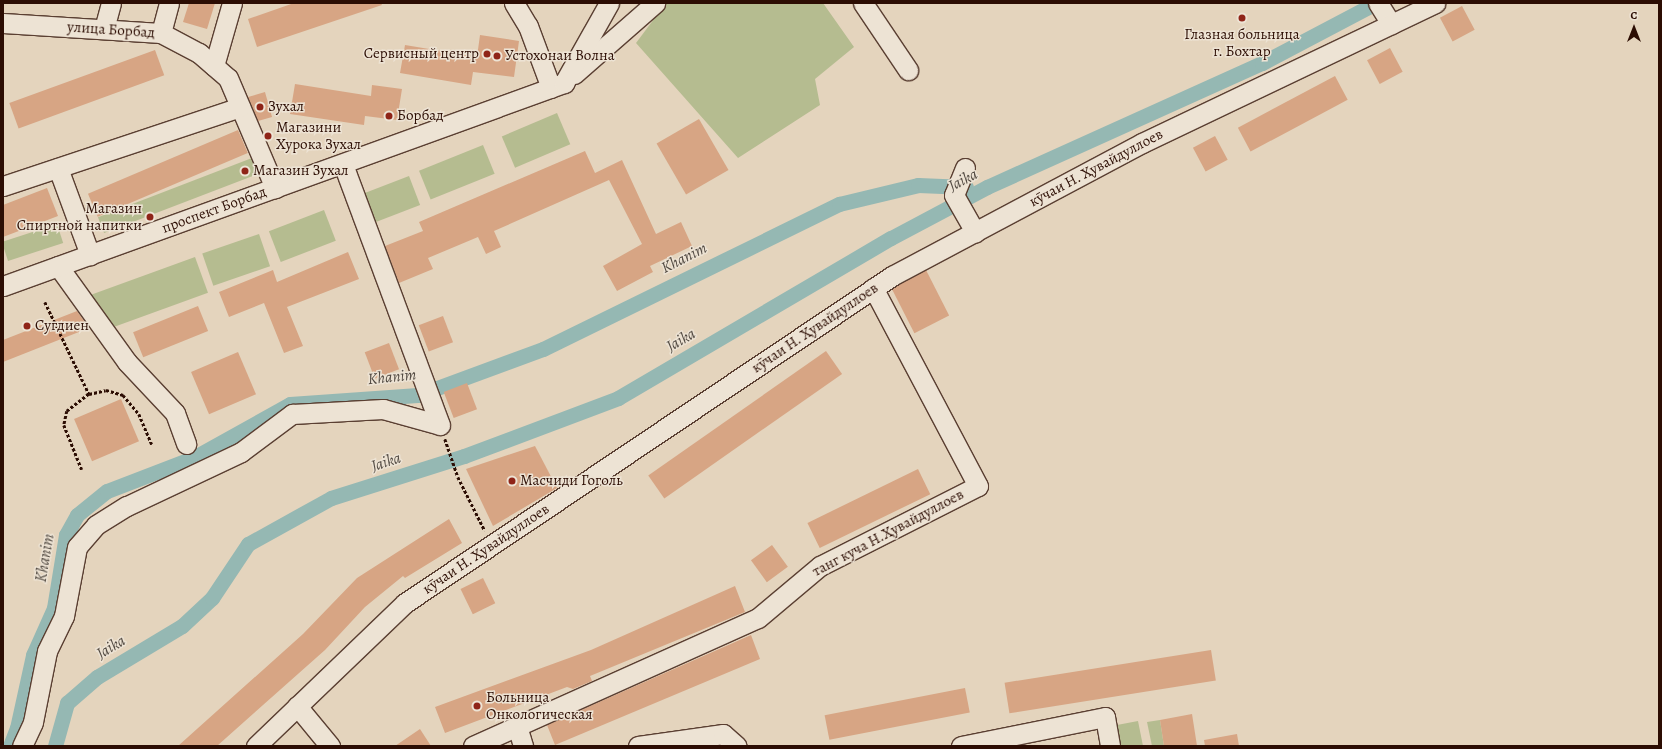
<!DOCTYPE html>
<html>
<head>
<meta charset="utf-8">
<style>
  body { margin:0 }
  #map { position:relative; width:1662px; height:749px; overflow:hidden; background:#e4d4bd; font-family:Alegreya,serif }
  div>[style] { position:absolute }
  .green>* { inset:0; background:#b5bc90; transform-origin:0 0 }
  .canal>* { height:15px; margin:-7.5px; padding:0 7.5px; transform-origin:7.5px; border-radius:7.5px; background:#95b8b3 }
  .building>* { inset:0; background:#d7a584; transform-origin:0 0 }
  .path>* { height:2.5px; margin-top:-1.25px; transform-origin:0; background:repeating-linear-gradient(90deg,#2c0d03 0 3px,transparent 0 5px) }
  .roads { filter:drop-shadow(1px 0 #5a3f32) drop-shadow(-1px 0 #5a3f32) drop-shadow(0 1px #5a3f32) drop-shadow(0 -1px #5a3f32) }
  .minor>* { height:19px; margin:-9.5px; padding:0 9.5px; transform-origin:9.5px; border-radius:9.5px; background:#ede3d4 }
  .dots>* { width:11px; height:11px; translate:-50% -50%; box-sizing:border-box; border:2px solid #ede3d4; border-radius:50% }
  span { translate:-50% -50%; white-space:nowrap; text-align:center; line-height:1.15; -webkit-text-stroke:3px #ede3d4; paint-order:stroke }
  .street-label { font-size:15px; color:#2c0d03 }
  .poi-label { font-size:15px; color:#2c0d03 }
  .right { translate:-100% -50%; text-align:right }
  .left { translate:0 -50%; text-align:left }
  .water-label { font-size:16px; color:#514941; font-style:italic }
  .frame { position:absolute; inset:0; border:4px solid #2c0d03; pointer-events:none }
  .north { position:absolute; left:1614px; top:8px; width:40px; height:40px; -webkit-text-stroke:3px #ede3d4; paint-order:stroke; rotate:0deg; font-size:11px; font-weight:700; line-height:16px; text-align:center; color:#2c0d03 }
  .north::after { content:''; display:block; margin:auto; width:14px; height:18px; background:#2c0d03; clip-path:polygon(50% 0,100% 100%,50% 72%,0 100%) }
</style>
</head>
<body>
<div id="map">
  <div class="green">
    <div style="clip-path:polygon(666px 3px,823px 3px,854px 47px,815px 79px,820px 105px,738px 158px,636px 43px)"></div>
    <div style="left:557px;top:113px;width:34px;height:60px;rotate:67deg"></div>
    <div style="left:483px;top:145px;width:31px;height:69px;rotate:68deg"></div>
    <div style="left:252px;top:158px;width:17px;height:165px;rotate:69deg"></div>
    <div style="left:409px;top:176px;width:31px;height:48px;rotate:69deg"></div>
    <div style="left:324px;top:210px;width:33px;height:59px;rotate:69deg"></div>
    <div style="left:57px;top:224px;width:20px;height:58px;rotate:72deg"></div>
    <div style="left:259px;top:234px;width:34px;height:60px;rotate:71deg"></div>
    <div style="left:195px;top:257px;width:38px;height:112px;rotate:70deg"></div>
    <div style="clip-path:polygon(1160px 720px,1164px 746px,1152px 746px,1147px 722px)"></div>
    <div style="clip-path:polygon(1138px 721px,1143px 746px,1121px 746px,1117px 725px)"></div>
  </div>
  <div class="canal">
    <div style="left:10px;top:746px;width:19px;rotate:-69deg"></div>
    <div style="left:17px;top:728px;width:75px;rotate:-77.6deg"></div>
    <div style="left:33px;top:655px;width:51px;rotate:-65.9deg"></div>
    <div style="left:54px;top:608px;width:74px;rotate:-80.7deg"></div>
    <div style="left:66px;top:535px;width:23px;rotate:-61deg"></div>
    <div style="left:77px;top:515px;width:38px;rotate:-39deg"></div>
    <div style="left:107px;top:491px;width:92px;rotate:-21deg"></div>
    <div style="left:193px;top:458px;width:111px;rotate:-29.1deg"></div>
    <div style="left:290px;top:404px;width:128px;rotate:-4deg"></div>
    <div style="left:418px;top:395px;width:133px;rotate:-20.2deg"></div>
    <div style="left:543px;top:349px;width:330px;rotate:-26.1deg"></div>
    <div style="left:839px;top:204px;width:81px;rotate:-13.5deg"></div>
    <div style="left:918px;top:185px;width:48px;rotate:2.4deg"></div>
    <div style="left:55px;top:746px;width:45px;rotate:-74.4deg"></div>
    <div style="left:67px;top:703px;width:40px;rotate:-41deg"></div>
    <div style="left:97px;top:677px;width:99px;rotate:-31deg"></div>
    <div style="left:182px;top:626px;width:41px;rotate:-43deg"></div>
    <div style="left:212px;top:598px;width:65px;rotate:-56.3deg"></div>
    <div style="left:248px;top:544px;width:95px;rotate:-29deg"></div>
    <div style="left:331px;top:498px;width:139px;rotate:-17.5deg"></div>
    <div style="left:464px;top:456px;width:165px;rotate:-20.6deg"></div>
    <div style="left:618px;top:398px;width:316px;rotate:-30.4deg"></div>
    <div style="left:891px;top:238px;width:109px;rotate:-28deg"></div>
    <div style="left:987px;top:187px;width:302px;rotate:-24.3deg"></div>
    <div style="left:1262px;top:63px;width:129px;rotate:-27.8deg"></div>
  </div>
  <div class="building">
    <div style="clip-path:polygon(189px 3px,215px 3px,207px 29px,183px 22px)"></div>
    <div style="clip-path:polygon(294px 3px,381px 3px,382px 5px,257px 47px,248px 19px)"></div>
    <div style="left:1462px;top:6px;width:27px;height:25px;rotate:62deg"></div>
    <div style="clip-path:polygon(480px 35px,519px 41px,514px 77px,473px 72px,471px 85px,400px 73px,405px 45px,477px 57px)"></div>
    <div style="left:1390px;top:48px;width:27px;height:26px;rotate:62deg"></div>
    <div style="left:155px;top:50px;width:27px;height:155px;rotate:70deg"></div>
    <div style="left:1335px;top:76px;width:27px;height:110px;rotate:62deg"></div>
    <div style="clip-path:polygon(295px 84px,371px 96px,372px 85px,402px 89px,397px 120px,365px 116px,364px 125px,290px 114px)"></div>
    <div style="clip-path:polygon(265px 92px,272px 117px,258px 121px,248px 97px)"></div>
    <div style="left:699px;top:119px;width:59px;height:49px;rotate:60deg"></div>
    <div style="left:238px;top:130px;width:25px;height:163px;rotate:67deg"></div>
    <div style="left:1215px;top:136px;width:27px;height:25px;rotate:62deg"></div>
    <div style="clip-path:polygon(585px 151px,595px 173px,622px 160px,656px 234px,681px 222px,692px 246px,650px 266px,653px 272px,617px 291px,603px 266px,642px 244px,609px 180px,494px 231px,501px 247px,486px 254px,478px 237px,428px 258px,433px 269px,399px 283px,385px 246px,423px 231px,419px 222px)"></div>
    <div style="clip-path:polygon(47px 188px,58px 216px,3px 237px,3px 205px)"></div>
    <div style="clip-path:polygon(348px 252px,359px 279px,287px 307px,303px 346px,284px 353px,264px 303px,229px 317px,219px 292px,273px 270px,277px 282px)"></div>
    <div style="left:926px;top:270px;width:51px;height:39px;rotate:63deg"></div>
    <div style="left:198px;top:306px;width:27px;height:70px;rotate:68deg"></div>
    <div style="clip-path:polygon(77px 311px,89px 328px,3px 362px,3px 340px)"></div>
    <div style="left:443px;top:316px;width:28px;height:26px;rotate:69deg"></div>
    <div style="left:389px;top:343px;width:28px;height:26px;rotate:69deg"></div>
    <div style="left:826px;top:351px;width:28px;height:217px;rotate:55deg"></div>
    <div style="left:238px;top:352px;width:46px;height:51px;rotate:67deg"></div>
    <div style="left:467px;top:383px;width:28px;height:25px;rotate:69deg"></div>
    <div style="left:121px;top:399px;width:46px;height:51px;rotate:67deg"></div>
    <div style="clip-path:polygon(535px 446px,557px 488px,493px 526px,466px 469px)"></div>
    <div style="left:918px;top:469px;width:28px;height:123px;rotate:64deg"></div>
    <div style="clip-path:polygon(449px 519px,462px 543px,405px 578px,403px 576px,365px 607px,325px 650px,217px 746px,178px 746px,303px 634px,357px 578px)"></div>
    <div style="left:772px;top:545px;width:27px;height:26px;rotate:54deg"></div>
    <div style="left:483px;top:578px;width:28px;height:25px;rotate:64deg"></div>
    <div style="clip-path:polygon(735px 586px,745px 612px,590px 676px,592px 681px,573px 689px,567px 687px,445px 733px,435px 707px,591px 650px)"></div>
    <div style="clip-path:polygon(751px 635px,760px 659px,555px 745px,547px 725px)"></div>
    <div style="left:1211px;top:650px;width:31px;height:209px;rotate:81deg"></div>
    <div style="left:965px;top:688px;width:25px;height:143px;rotate:79deg"></div>
    <div style="clip-path:polygon(1192px 714px,1197px 746px,1164px 746px,1160px 720px)"></div>
    <div style="clip-path:polygon(420px 729px,431px 746px,395px 746px)"></div>
    <div style="clip-path:polygon(1237px 734px,1239px 746px,1205px 746px,1204px 740px)"></div>
  </div>
  <div class="path">
    <div style="left:45px;top:302px;width:102px;rotate:64.4deg"></div>
    <div style="left:89px;top:394px;width:28px;rotate:142deg"></div>
    <div style="left:67px;top:411px;width:14px;rotate:102deg"></div>
    <div style="left:64px;top:425px;width:48px;rotate:68.2deg"></div>
    <div style="left:89px;top:394px;width:17px;rotate:-13deg"></div>
    <div style="left:106px;top:390px;width:18px;rotate:16deg"></div>
    <div style="left:123px;top:395px;width:25px;rotate:50deg"></div>
    <div style="left:139px;top:414px;width:33px;rotate:67deg"></div>
    <div style="left:445px;top:439px;width:40px;rotate:71.1deg"></div>
    <div style="left:458px;top:477px;width:60px;rotate:63.4deg"></div>
  </div>
  <div class="roads">
    <div class="minor">
      <div style="left:514px;top:3px;width:27px;rotate:59deg"></div>
      <div style="left:528px;top:26px;width:66px;rotate:69.6deg"></div>
      <div style="left:863px;top:3px;width:81px;rotate:56.1deg"></div>
      <div style="left:1378px;top:3px;width:25px;rotate:58deg"></div>
      <div style="left:3px;top:23px;width:158px;rotate:3.6deg"></div>
      <div style="left:161px;top:33px;width:43px;rotate:27.8deg"></div>
      <div style="left:199px;top:53px;width:38px;rotate:41deg"></div>
      <div style="left:228px;top:78px;width:120px;rotate:66.9deg"></div>
      <div style="left:104px;top:29px;width:27px;rotate:-75deg"></div>
      <div style="left:161px;top:33px;width:31px;rotate:-75deg"></div>
      <div style="left:214px;top:66px;width:66px;rotate:-74.1deg"></div>
      <div style="left:574px;top:74px;width:108px;rotate:-41.2deg"></div>
      <div style="left:58px;top:168px;width:93px;rotate:69.8deg"></div>
      <div style="left:965px;top:168px;width:29px;rotate:112deg"></div>
      <div style="left:954px;top:195px;width:43px;rotate:60.4deg"></div>
      <div style="left:3px;top:186px;width:250px;rotate:-18.4deg"></div>
      <div style="left:58px;top:266px;width:118px;rotate:54.3deg"></div>
      <div style="left:127px;top:362px;width:70px;rotate:46.7deg"></div>
      <div style="left:175px;top:413px;width:33px;rotate:70deg"></div>
      <div style="left:3px;top:286px;width:597px;rotate:-19.89deg"></div>
      <div style="left:564px;top:83px;width:92px;rotate:-60.6deg"></div>
      <div style="left:297px;top:706px;width:52px;rotate:50.5deg"></div>
      <div style="left:517px;top:726px;width:21px;rotate:73deg"></div>
      <div style="left:22px;top:746px;width:26px;rotate:-65deg"></div>
      <div style="left:33px;top:722px;width:72px;rotate:-78.8deg"></div>
      <div style="left:47px;top:651px;width:39px;rotate:-64deg"></div>
      <div style="left:64px;top:616px;width:70px;rotate:-79.3deg"></div>
      <div style="left:77px;top:547px;width:29px;rotate:-49deg"></div>
      <div style="left:96px;top:525px;width:36px;rotate:-32deg"></div>
      <div style="left:127px;top:506px;width:126px;rotate:-25.3deg"></div>
      <div style="left:241px;top:452px;width:64px;rotate:-36.7deg"></div>
      <div style="left:292px;top:414px;width:91px;rotate:-3.1deg"></div>
      <div style="left:383px;top:409px;width:59px;rotate:15.7deg"></div>
      <div style="left:440px;top:425px;width:278px;rotate:-110.4deg"></div>
      <div style="left:256px;top:746px;width:207px;rotate:-43.8deg"></div>
      <div style="left:405px;top:603px;width:587px;rotate:-33.88deg"></div>
      <div style="left:892px;top:276px;width:283px;rotate:-28deg"></div>
      <div style="left:1142px;top:143px;width:325px;rotate:-25.5deg"></div>
      <div style="left:473px;top:746px;width:312px;rotate:-24.2deg"></div>
      <div style="left:758px;top:618px;width:81px;rotate:-40deg"></div>
      <div style="left:820px;top:566px;width:177px;rotate:-26.9deg"></div>
      <div style="left:978px;top:486px;width:224px;rotate:-117.9deg"></div>
      <div style="left:638px;top:746px;width:86px;rotate:-8deg"></div>
      <div style="left:723px;top:734px;width:18px;rotate:41deg"></div>
      <div style="left:961px;top:746px;width:147px;rotate:-11.4deg"></div>
      <div style="left:1105px;top:717px;width:29px;rotate:80deg"></div>
    </div>
  </div>
  <div class="dots">
    <div style="left:1242px;top:18px;background:#8f2418"></div>
    <div style="left:487px;top:54px;background:#8f2418"></div>
    <div style="left:497px;top:56px;background:#8f2418"></div>
    <div style="left:260px;top:107px;background:#8f2418"></div>
    <div style="left:389px;top:116px;background:#8f2418"></div>
    <div style="left:268px;top:136px;background:#8f2418"></div>
    <div style="left:245px;top:171px;background:#8f2418"></div>
    <div style="left:150px;top:217px;background:#8f2418"></div>
    <div style="left:27px;top:326px;background:#8f2418"></div>
    <div style="left:512px;top:481px;background:#8f2418"></div>
    <div style="left:477px;top:706px;background:#8f2418"></div>
  </div>
  <div class="street-label">
    <span style="left:111px;top:30px;rotate:4deg">улица Борбад</span>
    <span style="left:1096px;top:168px;rotate:-28deg">кӯчаи Н. Ҳувайдуллоев</span>
    <span style="left:214px;top:210px;rotate:-20deg">проспект Борбад</span>
    <span style="left:815px;top:328px;rotate:-34deg">кӯчаи Н. Ҳувайдуллоев</span>
    <span style="left:888px;top:533px;rotate:-28deg">танг куча Н.Ҳувайдуллоев</span>
    <span style="left:486px;top:549px;rotate:-34deg">кӯчаи Н. Ҳувайдуллоев</span>
  </div>
  <div class="poi-label">
    <span style="left:1242px;top:43px">Глазная больница<br>г. Бохтар</span>
    <span class="right" style="left:479px;top:54px">Сервисный центр</span>
    <span class="left" style="left:505px;top:56px">Устохонаи Волна</span>
    <span class="left" style="left:268px;top:107px">Зухал</span>
    <span class="left" style="left:397px;top:116px">Борбад</span>
    <span class="left" style="left:276px;top:136px">Магазини<br>Хурока Зухал</span>
    <span class="left" style="left:253px;top:171px">Магазин Зухал</span>
    <span class="right" style="left:142px;top:217px">Магазин<br>Спиртной напитки</span>
    <span class="left" style="left:35px;top:326px">Сугдиен</span>
    <span class="left" style="left:520px;top:481px">Масчиди Гоголь</span>
    <span class="left" style="left:486px;top:706px">Больница<br>Онкологическая</span>
  </div>
  <div class="water-label">
    <span style="left:963px;top:180px;rotate:-27deg">Jaika</span>
    <span style="left:684px;top:258px;rotate:-27deg">Khanim</span>
    <span style="left:681px;top:340px;rotate:-30deg">Jaika</span>
    <span style="left:392px;top:377px;rotate:-6deg">Khanim</span>
    <span style="left:386px;top:462px;rotate:-18deg">Jaika</span>
    <span style="left:45px;top:558px;rotate:-80deg">Khanim</span>
    <span style="left:111px;top:647px;rotate:-31deg">Jaika</span>
  </div>
  <div class="frame"></div>
  <div class="north">С</div>
</div>
</body>
</html>
